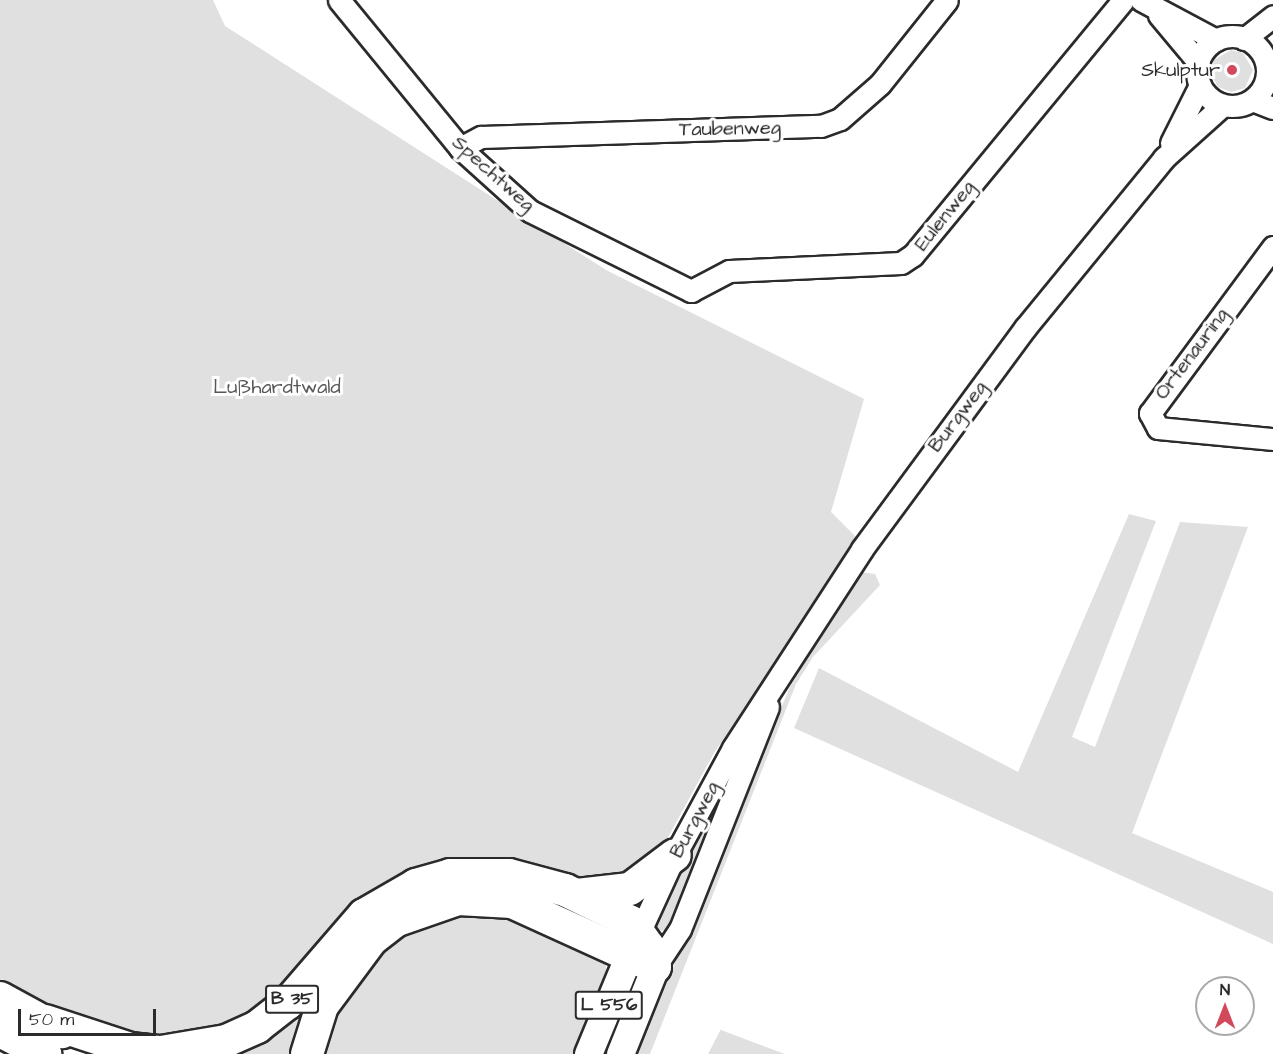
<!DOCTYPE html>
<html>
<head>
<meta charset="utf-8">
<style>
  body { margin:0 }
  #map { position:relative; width:1273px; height:1054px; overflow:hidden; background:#fff; font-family:"Architects Daughter",sans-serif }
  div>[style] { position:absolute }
  .green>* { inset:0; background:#e0e0e0 }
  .roads { filter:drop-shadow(2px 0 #2b2b2b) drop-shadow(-2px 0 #2b2b2b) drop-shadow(0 2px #2b2b2b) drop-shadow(0 -2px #2b2b2b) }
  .minor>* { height:21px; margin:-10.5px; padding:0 10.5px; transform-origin:10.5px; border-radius:10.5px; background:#fff }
  .minor>.ring { margin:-10.5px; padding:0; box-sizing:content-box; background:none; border:21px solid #fff; border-radius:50% }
  .major>* { height:27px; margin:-13.5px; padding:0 13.5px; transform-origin:13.5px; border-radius:13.5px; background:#fff }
  .highway>* { height:32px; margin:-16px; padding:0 16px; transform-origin:16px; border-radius:16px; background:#fff }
  .dots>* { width:16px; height:16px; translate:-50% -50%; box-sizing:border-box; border:3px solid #fff; border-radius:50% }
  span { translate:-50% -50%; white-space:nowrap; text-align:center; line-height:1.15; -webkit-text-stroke:6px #fff; paint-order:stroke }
  .shield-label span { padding:2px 4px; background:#fff; border:2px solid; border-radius:4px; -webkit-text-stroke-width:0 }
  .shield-label { font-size:18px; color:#2b2b2b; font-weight:700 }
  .poi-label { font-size:20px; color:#2b2b2b }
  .right { translate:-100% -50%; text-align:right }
  .street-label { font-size:20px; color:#2b2b2b }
  .park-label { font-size:20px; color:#585858 }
  .north { position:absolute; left:1195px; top:976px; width:60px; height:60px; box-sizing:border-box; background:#fff; border:2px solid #aaa; border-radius:50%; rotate:0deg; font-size:16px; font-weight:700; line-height:24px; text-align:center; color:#2b2b2b }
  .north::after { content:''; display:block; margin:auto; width:21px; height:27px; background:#d1495b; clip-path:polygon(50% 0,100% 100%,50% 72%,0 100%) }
  .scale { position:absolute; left:18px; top:1009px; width:138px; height:27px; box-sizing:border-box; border:3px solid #2b2b2b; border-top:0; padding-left:8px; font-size:18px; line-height:21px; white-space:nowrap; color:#2b2b2b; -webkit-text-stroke:4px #fff; paint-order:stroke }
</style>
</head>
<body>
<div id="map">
  <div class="green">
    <div style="clip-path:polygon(0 0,213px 0,225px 26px,606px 270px,864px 399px,831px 512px,856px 537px,848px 556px,714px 753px,653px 865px,598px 886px,522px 861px,465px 861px,239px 1024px,174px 1040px,108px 1033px,0 980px)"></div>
    <div style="clip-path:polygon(1231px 50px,1243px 53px,1253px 70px,1245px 88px,1231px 92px,1218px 87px,1211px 74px,1214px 60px)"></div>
    <div style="clip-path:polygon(1129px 514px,1156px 521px,1072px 737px,1095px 747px,1180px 522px,1248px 527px,1132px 833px,1273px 892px,1273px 944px,794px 728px,819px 668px,1018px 772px)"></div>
    <div style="clip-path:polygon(860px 572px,875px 574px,880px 585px,813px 657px,796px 684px,650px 1054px,637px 1054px,789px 689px)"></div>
    <div style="clip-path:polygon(749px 737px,679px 916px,667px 931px,656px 930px,654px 917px)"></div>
    <div style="clip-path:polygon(476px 885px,543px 896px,603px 921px,620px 936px,514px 891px,471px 888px,436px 894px,382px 921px,353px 948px,314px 1006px,297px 1054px,226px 1054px,258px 1040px,298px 1010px,351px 946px,383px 917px,423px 895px)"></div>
    <div style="clip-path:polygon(497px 909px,597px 955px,605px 962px,607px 974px,582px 1054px,315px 1054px,323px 1030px,380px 943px,434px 912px)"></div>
    <div style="clip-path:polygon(721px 1029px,721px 1030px,785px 1054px,708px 1054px)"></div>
  </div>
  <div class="roads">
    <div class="minor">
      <div style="left:339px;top:0;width:191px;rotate:50.7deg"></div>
      <div style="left:460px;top:148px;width:94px;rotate:42deg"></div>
      <div style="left:530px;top:211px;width:180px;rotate:26.4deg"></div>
      <div style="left:691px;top:291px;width:43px;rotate:-27.8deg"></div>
      <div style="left:729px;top:271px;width:172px;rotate:-2.7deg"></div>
      <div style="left:901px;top:263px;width:14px;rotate:-34deg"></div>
      <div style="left:913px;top:255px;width:330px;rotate:-50.5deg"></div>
      <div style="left:1141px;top:0;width:85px;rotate:28.1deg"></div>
      <div style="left:1159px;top:15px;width:62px;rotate:50.2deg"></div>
      <div class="ring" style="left:1197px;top:36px;width:49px;height:49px"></div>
      <div style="left:1244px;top:39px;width:37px;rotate:-38deg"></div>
      <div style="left:1252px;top:100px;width:22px;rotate:21deg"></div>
      <div style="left:1171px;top:143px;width:65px;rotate:-63.4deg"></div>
      <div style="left:460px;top:148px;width:24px;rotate:-28deg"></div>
      <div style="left:481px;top:137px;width:340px;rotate:-1.9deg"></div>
      <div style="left:821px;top:126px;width:20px;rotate:-20deg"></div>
      <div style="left:840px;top:119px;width:53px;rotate:-41.2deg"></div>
      <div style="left:880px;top:84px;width:107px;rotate:-51.4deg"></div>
      <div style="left:1273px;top:247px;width:207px;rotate:126.5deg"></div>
      <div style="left:1150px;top:413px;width:17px;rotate:62deg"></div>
      <div style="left:1158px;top:428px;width:116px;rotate:5.5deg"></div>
      <div style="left:634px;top:944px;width:98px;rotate:-65.3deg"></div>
      <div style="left:675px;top:855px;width:122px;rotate:-61.5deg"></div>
      <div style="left:733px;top:748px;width:237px;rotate:-57deg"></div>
      <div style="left:862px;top:549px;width:275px;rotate:-53.6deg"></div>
      <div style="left:1025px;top:328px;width:220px;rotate:-50.7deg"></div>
      <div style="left:1164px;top:158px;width:79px;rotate:-41.9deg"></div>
      <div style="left:655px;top:967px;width:45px;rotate:-56.7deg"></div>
      <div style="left:680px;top:929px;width:239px;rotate:-68.4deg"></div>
    </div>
    <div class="major">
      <div style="left:588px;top:1054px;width:107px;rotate:-67.5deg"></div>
      <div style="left:620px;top:1054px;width:94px;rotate:-68.1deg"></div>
    </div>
    <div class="highway">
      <div style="left:577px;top:895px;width:53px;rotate:-6.5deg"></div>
      <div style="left:630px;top:889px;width:56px;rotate:-37.1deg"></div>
      <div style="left:0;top:998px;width:71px;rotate:28.7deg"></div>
      <div style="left:45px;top:1021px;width:89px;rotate:18.2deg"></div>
      <div style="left:130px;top:1049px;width:31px;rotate:6deg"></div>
      <div style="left:161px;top:1052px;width:66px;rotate:-9.6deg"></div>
      <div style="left:226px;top:1041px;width:34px;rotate:-24deg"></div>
      <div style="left:257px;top:1027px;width:39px;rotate:-38deg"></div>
      <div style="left:288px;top:1003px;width:116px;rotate:-49.2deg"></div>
      <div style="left:364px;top:915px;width:60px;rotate:-30deg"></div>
      <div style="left:416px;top:885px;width:35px;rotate:-16deg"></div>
      <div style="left:450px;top:875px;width:59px"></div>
      <div style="left:509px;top:875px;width:58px;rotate:15deg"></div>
      <div style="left:565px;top:890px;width:73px;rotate:25.9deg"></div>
      <div style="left:631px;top:922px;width:29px;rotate:55deg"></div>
      <div style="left:648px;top:946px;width:22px;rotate:72deg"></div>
      <div style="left:0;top:1031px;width:51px;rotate:27.1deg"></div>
      <div style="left:307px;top:1054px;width:50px;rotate:-72.6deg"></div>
      <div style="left:322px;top:1006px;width:82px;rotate:-53.4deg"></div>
      <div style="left:371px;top:940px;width:31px;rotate:-38deg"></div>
      <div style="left:395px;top:921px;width:67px;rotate:-19.2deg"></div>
      <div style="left:458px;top:899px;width:54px;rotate:3.2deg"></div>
      <div style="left:512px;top:902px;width:157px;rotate:24.4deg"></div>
    </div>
  </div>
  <div class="dots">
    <div style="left:1232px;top:70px;background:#d1495b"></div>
  </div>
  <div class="shield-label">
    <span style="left:292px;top:999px">B 35</span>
    <span style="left:609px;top:1005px">L 556</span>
  </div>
  <div class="poi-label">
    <span class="right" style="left:1220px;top:70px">Skulptur</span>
  </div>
  <div class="street-label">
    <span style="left:730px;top:129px;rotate:-1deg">Taubenweg</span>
    <span style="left:493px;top:174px;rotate:42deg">Spechtweg</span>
    <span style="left:945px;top:216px;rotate:-51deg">Eulenweg</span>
    <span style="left:1192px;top:354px;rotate:-53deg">Ortenauring</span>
    <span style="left:958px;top:417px;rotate:-53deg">Burgweg</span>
    <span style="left:695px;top:820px;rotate:-62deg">Burgweg</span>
  </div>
  <div class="park-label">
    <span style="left:277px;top:387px">Lußhardtwald</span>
  </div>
  <div class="north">N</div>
  <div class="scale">50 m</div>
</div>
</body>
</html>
